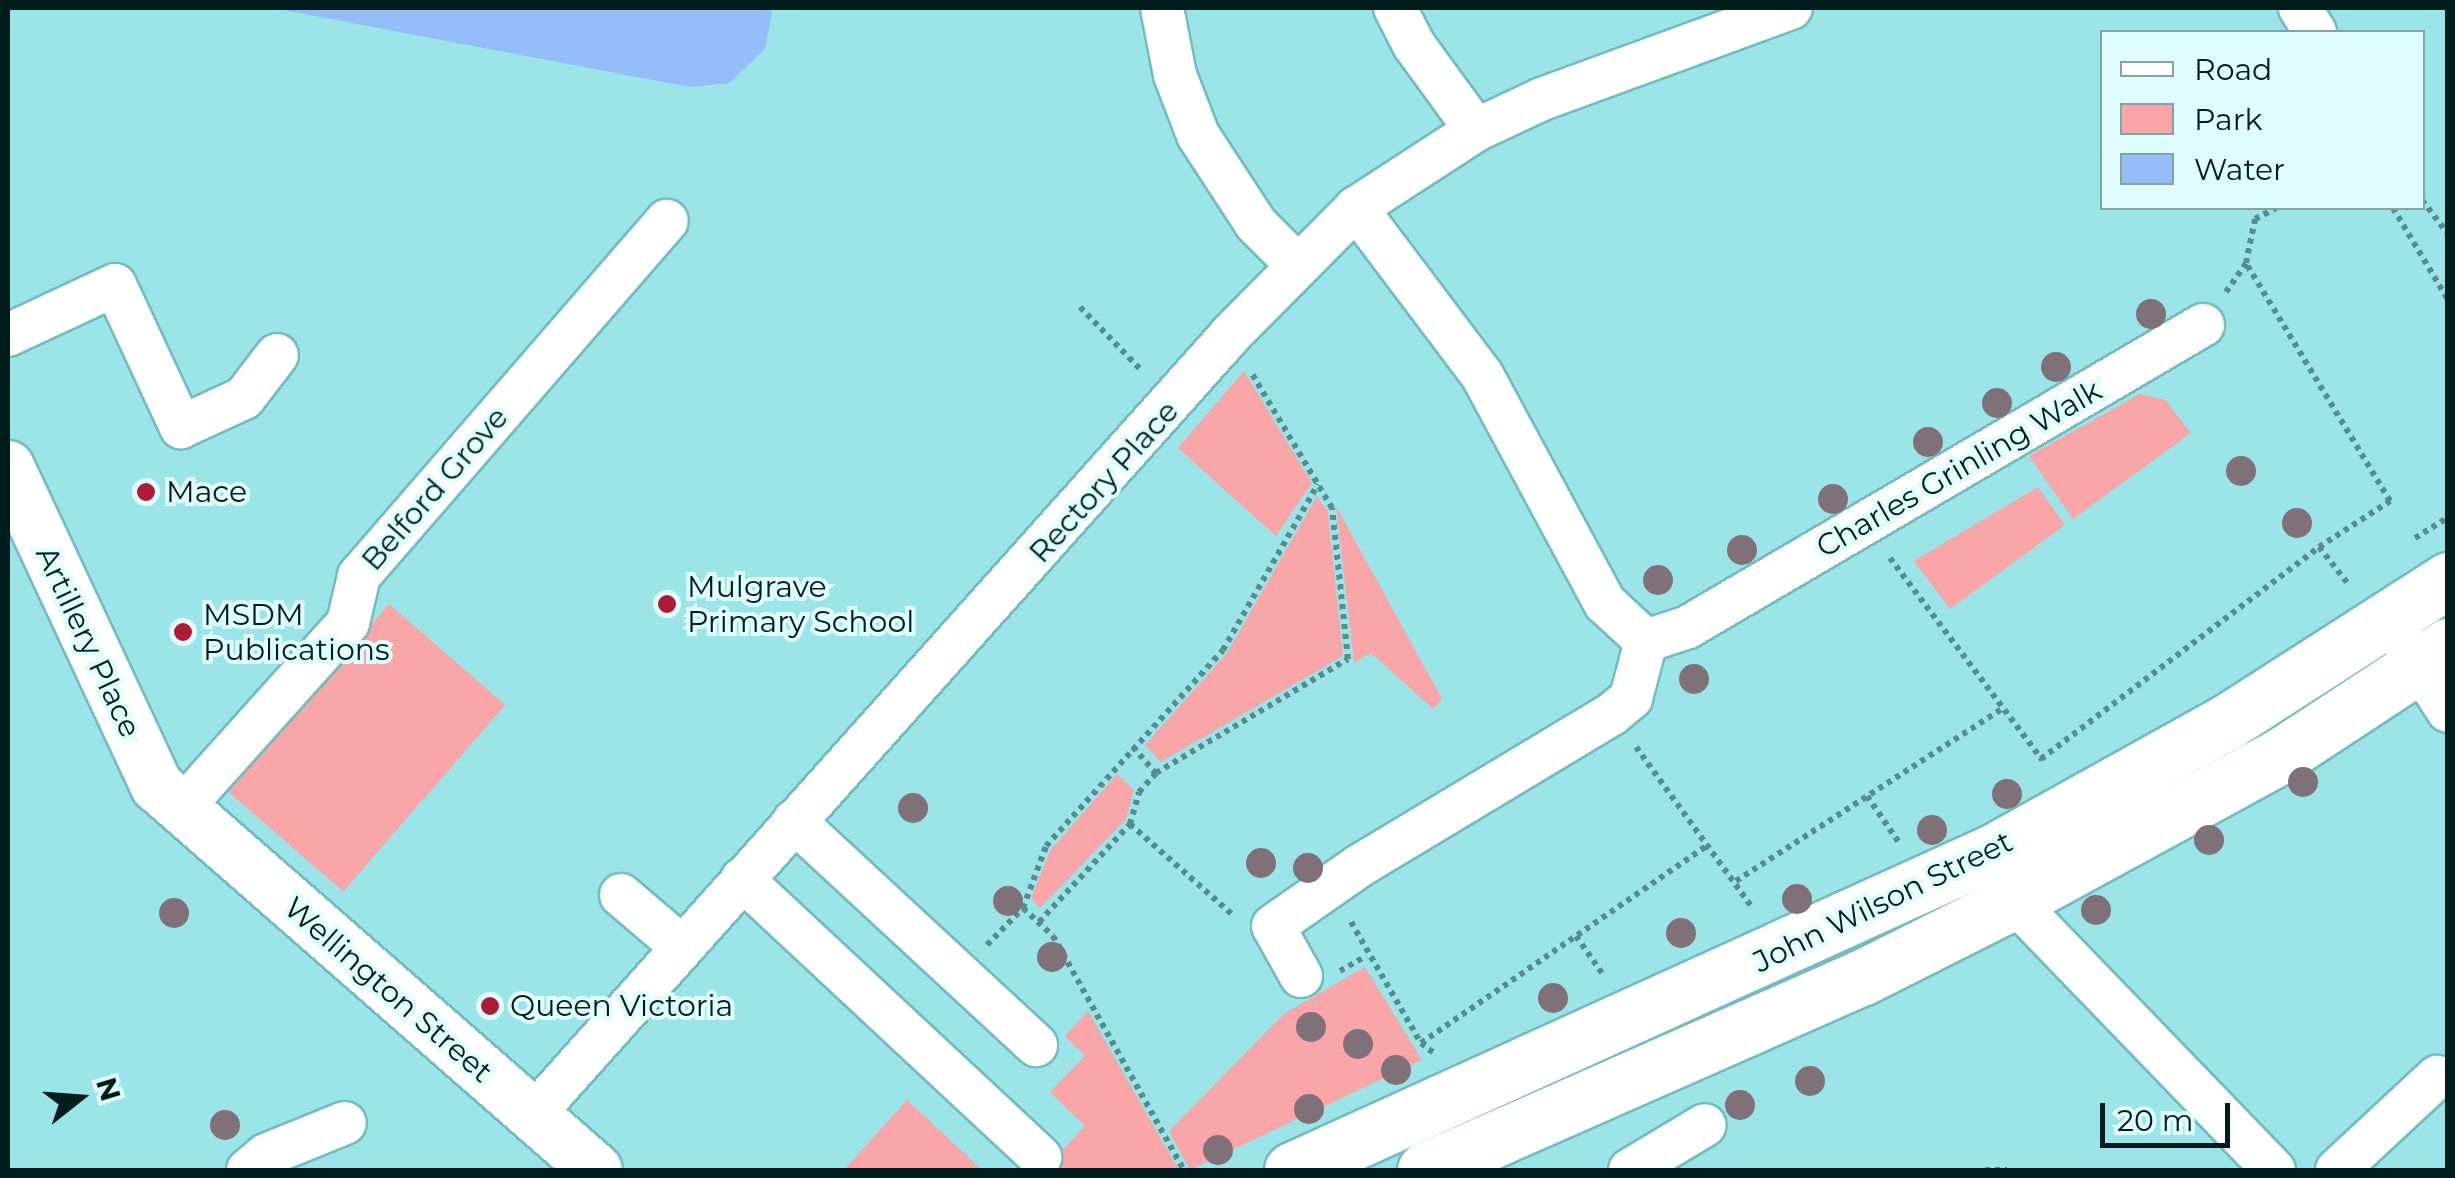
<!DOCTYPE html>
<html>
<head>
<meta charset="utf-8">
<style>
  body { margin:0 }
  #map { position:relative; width:2455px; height:1178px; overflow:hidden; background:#9be4e7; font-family:Montserrat,sans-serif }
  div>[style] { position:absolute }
  .green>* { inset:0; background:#f8a6a7; transform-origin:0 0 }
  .water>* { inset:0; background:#95bdfa }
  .path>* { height:6px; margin-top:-3px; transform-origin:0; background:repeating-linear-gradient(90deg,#568c8e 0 5px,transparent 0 10px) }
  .roads { filter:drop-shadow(2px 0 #73bcbf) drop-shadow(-2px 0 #73bcbf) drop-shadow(0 2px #73bcbf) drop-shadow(0 -2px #73bcbf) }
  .minor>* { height:42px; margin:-21px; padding:0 21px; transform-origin:21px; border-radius:21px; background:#fff }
  .major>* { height:52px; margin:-26px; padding:0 26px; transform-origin:26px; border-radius:26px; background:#fff }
  .highway>* { height:55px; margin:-27.5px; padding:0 27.5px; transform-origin:27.5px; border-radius:27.5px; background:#fff }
  .trees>* { width:30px; height:30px; margin:-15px; border-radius:50%; background:#807078 }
  .dots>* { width:28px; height:28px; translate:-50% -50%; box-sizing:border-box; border:5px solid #e0fdfd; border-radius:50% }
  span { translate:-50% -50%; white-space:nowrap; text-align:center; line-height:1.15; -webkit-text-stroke:8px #e0fdfd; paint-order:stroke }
  .street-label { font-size:30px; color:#001d1e }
  .poi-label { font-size:30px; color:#001d1e }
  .left { translate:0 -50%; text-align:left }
  .frame { position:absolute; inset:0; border:10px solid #001d1e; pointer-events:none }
  .legend { position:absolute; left:2100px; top:30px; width:325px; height:180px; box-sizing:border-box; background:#e0fdfd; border:2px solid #86a3a4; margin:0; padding:12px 18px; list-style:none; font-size:30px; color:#001d1e }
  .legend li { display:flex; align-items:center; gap:20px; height:50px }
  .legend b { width:50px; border:2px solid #86a3a4 }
  .north { position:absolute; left:30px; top:1048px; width:100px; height:100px; -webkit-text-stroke:8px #e0fdfd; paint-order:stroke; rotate:73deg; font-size:28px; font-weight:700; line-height:40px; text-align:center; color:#001d1e }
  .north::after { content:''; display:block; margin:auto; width:35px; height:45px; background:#001d1e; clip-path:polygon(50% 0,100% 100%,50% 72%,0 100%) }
  .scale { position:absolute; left:2100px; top:1103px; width:130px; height:45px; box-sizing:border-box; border:5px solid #001d1e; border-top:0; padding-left:12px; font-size:30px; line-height:35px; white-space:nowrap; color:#001d1e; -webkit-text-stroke:8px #e0fdfd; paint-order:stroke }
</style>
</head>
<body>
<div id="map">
  <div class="green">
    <div style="clip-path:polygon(1244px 371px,1312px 483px,1276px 536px,1178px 448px)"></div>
    <div style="clip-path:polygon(2140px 394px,2165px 400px,2191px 433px,2073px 519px,2029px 456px)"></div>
    <div style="clip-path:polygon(2038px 487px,2065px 525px,1950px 609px,1914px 561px)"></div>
    <div style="clip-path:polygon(1317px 496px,1328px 512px,1343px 656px,1161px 762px,1145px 745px,1227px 653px)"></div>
    <div style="clip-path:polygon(1336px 506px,1442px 699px,1433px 709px,1371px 653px,1354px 663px)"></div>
    <div style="left:389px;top:604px;width:154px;height:247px;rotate:41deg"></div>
    <div style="clip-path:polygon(1117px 774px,1134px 790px,1126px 819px,1040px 908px,1031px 898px,1050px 851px)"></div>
    <div style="clip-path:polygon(1365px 967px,1422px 1060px,1190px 1170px,1169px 1131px,1284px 1014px)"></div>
    <div style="clip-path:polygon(1088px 1011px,1179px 1170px,1044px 1170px,1085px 1126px,1050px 1092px,1085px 1056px,1065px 1036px)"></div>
    <div style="clip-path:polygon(907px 1100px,982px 1170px,844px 1170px)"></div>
  </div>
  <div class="water">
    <div style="clip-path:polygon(273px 8px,769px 8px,772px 13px,765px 49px,729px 83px,690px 87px)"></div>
  </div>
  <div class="path">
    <div style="left:2422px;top:200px;width:43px;rotate:52.6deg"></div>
    <div style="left:2393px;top:208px;width:107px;rotate:59.1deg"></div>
    <div style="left:2226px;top:292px;width:35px;rotate:-55deg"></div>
    <div style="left:2246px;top:263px;width:45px;rotate:-78.4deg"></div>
    <div style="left:2255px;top:219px;width:24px;rotate:-28deg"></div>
    <div style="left:1080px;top:307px;width:89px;rotate:45.9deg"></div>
    <div style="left:2415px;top:538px;width:39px;rotate:-32deg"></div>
    <div style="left:2319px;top:547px;width:48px;rotate:51.7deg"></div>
    <div style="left:1890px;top:558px;width:253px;rotate:53deg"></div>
    <div style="left:1133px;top:747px;width:35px;rotate:49deg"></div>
    <div style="left:1636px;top:747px;width:198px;rotate:54.1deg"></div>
    <div style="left:2041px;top:759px;width:350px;rotate:-37.3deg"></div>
    <div style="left:2319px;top:547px;width:85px;rotate:-32.9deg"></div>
    <div style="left:2390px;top:501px;width:278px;rotate:-121.2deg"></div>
    <div style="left:1867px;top:796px;width:58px;rotate:55.5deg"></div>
    <div style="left:1130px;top:824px;width:140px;rotate:41.5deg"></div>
    <div style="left:1736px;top:881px;width:317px;rotate:-32.9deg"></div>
    <div style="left:1023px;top:908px;width:41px;rotate:43deg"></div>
    <div style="left:1053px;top:936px;width:268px;rotate:60.8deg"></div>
    <div style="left:1039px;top:922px;width:134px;rotate:-47.1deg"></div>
    <div style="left:1130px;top:824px;width:33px;rotate:-74deg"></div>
    <div style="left:1139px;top:792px;width:25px;rotate:-48deg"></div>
    <div style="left:1156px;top:773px;width:223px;rotate:-30.7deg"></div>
    <div style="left:1348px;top:659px;width:152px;rotate:-96deg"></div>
    <div style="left:1332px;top:508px;width:156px;rotate:-120.8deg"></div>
    <div style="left:1351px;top:922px;width:140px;rotate:60deg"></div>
    <div style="left:1421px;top:1043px;width:16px;rotate:38deg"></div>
    <div style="left:1576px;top:936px;width:49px;rotate:55deg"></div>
    <div style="left:987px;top:945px;width:52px;rotate:-45.8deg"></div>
    <div style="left:1023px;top:908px;width:66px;rotate:-69.6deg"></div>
    <div style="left:1046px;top:846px;width:264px;rotate:-47.9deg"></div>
    <div style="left:1223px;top:650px;width:191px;rotate:-60.2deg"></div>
    <div style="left:1340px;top:971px;width:30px;rotate:-30deg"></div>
    <div style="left:1421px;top:1043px;width:349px;rotate:-34.6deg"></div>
    <div style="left:1985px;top:1170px;width:22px"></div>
  </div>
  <div class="roads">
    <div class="minor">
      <div style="left:1162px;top:8px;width:68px;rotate:79deg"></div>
      <div style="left:1175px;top:75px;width:64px;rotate:69deg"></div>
      <div style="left:1198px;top:135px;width:106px;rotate:56.9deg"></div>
      <div style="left:1256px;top:224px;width:58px;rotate:45deg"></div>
      <div style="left:1395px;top:8px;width:42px;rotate:62.8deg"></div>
      <div style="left:1414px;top:45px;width:105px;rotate:53.9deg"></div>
      <div style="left:2300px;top:8px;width:28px;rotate:58deg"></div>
      <div style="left:1356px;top:208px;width:209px;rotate:53deg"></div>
      <div style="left:1482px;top:375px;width:259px;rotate:61.7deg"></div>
      <div style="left:1605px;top:603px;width:56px;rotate:42.8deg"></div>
      <div style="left:1646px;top:641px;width:44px;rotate:-18.4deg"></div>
      <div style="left:1688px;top:627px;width:597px;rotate:-30.39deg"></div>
      <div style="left:8px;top:335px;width:118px;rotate:-25deg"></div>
      <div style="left:115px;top:285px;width:157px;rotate:65.1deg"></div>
      <div style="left:181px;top:427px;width:69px;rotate:-24.7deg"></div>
      <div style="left:244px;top:398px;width:54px;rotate:-52.5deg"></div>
      <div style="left:2403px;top:641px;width:83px;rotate:57.3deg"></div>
      <div style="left:181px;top:809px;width:250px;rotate:-48.1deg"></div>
      <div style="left:348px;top:623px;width:48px;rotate:-76.8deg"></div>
      <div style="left:359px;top:576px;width:470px;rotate:-49.1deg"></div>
      <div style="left:794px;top:821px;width:330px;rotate:42.8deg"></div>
      <div style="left:742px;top:879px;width:408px;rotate:43deg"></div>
      <div style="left:621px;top:895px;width:80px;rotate:40.4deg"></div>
      <div style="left:2014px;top:901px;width:374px;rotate:46deg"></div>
      <div style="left:1301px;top:976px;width:57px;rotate:-119.2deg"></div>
      <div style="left:1273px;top:926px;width:105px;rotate:-34.9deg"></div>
      <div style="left:1359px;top:866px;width:295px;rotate:-31deg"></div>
      <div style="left:1612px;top:714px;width:25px;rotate:-40deg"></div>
      <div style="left:1631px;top:698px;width:59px;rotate:-75.3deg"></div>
      <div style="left:532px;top:1116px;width:1050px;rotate:-48.2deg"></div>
      <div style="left:1232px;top:333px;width:176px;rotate:-45.2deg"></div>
      <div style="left:1356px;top:208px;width:143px;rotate:-33deg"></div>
      <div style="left:1476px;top:130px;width:73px;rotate:-25.2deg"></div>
      <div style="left:1542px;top:99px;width:265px;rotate:-20.1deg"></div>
      <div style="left:248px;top:1170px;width:23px;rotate:-40deg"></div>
      <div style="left:266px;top:1155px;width:85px;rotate:-22.1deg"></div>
      <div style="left:1630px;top:1170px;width:87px;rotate:-31deg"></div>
      <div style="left:2337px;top:1170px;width:137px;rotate:-42.9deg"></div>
    </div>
    <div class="major">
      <div style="left:8px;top:467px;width:352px;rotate:65deg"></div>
      <div style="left:157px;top:786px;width:583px;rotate:41.18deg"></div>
    </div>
    <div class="highway">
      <div style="left:1292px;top:1170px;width:772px;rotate:-24.41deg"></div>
      <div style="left:1995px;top:851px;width:265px;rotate:-29.1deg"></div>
      <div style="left:2227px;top:722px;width:263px;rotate:-32.7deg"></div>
      <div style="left:1425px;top:1170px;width:479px;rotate:-23.8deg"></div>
      <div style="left:1863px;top:977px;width:169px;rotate:-26.7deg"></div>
      <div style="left:2014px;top:901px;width:305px;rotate:-28.6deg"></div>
      <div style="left:2282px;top:755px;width:199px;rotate:-33.3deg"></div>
    </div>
  </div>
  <div class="trees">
    <div style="left:2151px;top:314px"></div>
    <div style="left:2056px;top:367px"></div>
    <div style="left:1997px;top:403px"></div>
    <div style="left:1928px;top:442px"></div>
    <div style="left:2241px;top:471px"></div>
    <div style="left:1833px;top:499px"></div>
    <div style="left:2297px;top:523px"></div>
    <div style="left:1742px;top:550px"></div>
    <div style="left:1658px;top:580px"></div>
    <div style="left:1694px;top:679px"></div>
    <div style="left:2303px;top:782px"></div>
    <div style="left:2007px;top:794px"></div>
    <div style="left:913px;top:808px"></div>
    <div style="left:1932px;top:830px"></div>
    <div style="left:2209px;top:840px"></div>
    <div style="left:1261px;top:863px"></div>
    <div style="left:1308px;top:868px"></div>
    <div style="left:1797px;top:899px"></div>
    <div style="left:1008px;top:901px"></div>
    <div style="left:2096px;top:910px"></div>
    <div style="left:174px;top:913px"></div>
    <div style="left:1681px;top:933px"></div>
    <div style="left:1052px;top:957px"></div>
    <div style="left:1553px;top:998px"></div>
    <div style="left:1311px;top:1027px"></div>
    <div style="left:1358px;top:1044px"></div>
    <div style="left:1396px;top:1070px"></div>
    <div style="left:1810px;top:1081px"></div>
    <div style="left:1740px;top:1105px"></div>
    <div style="left:1309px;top:1109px"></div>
    <div style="left:225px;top:1125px"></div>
    <div style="left:1218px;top:1150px"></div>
  </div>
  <div class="dots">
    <div style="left:146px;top:492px;background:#af1a34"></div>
    <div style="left:667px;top:604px;background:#af1a34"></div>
    <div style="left:183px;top:632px;background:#af1a34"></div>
    <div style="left:490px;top:1006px;background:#af1a34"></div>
  </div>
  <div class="street-label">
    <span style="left:1959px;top:469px;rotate:-30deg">Charles Grinling Walk</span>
    <span style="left:1104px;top:482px;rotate:-48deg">Rectory Place</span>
    <span style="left:435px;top:489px;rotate:-49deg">Belford Grove</span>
    <span style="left:88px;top:642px;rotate:65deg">Artillery Place</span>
    <span style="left:1883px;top:902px;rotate:-26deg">John Wilson Street</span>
    <span style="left:388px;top:990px;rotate:41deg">Wellington Street</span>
  </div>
  <div class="poi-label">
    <span class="left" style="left:166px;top:492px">Mace</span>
    <span class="left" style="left:687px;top:604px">Mulgrave<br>Primary School</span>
    <span class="left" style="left:203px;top:632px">MSDM<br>Publications</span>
    <span class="left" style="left:510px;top:1006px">Queen Victoria</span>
  </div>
  <div class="frame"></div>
  <ul class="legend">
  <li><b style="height:12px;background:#fff"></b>Road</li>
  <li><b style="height:28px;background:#f8a6a7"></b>Park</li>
  <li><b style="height:28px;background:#95bdfa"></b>Water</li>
  </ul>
  <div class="north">N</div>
  <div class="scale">20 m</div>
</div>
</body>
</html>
